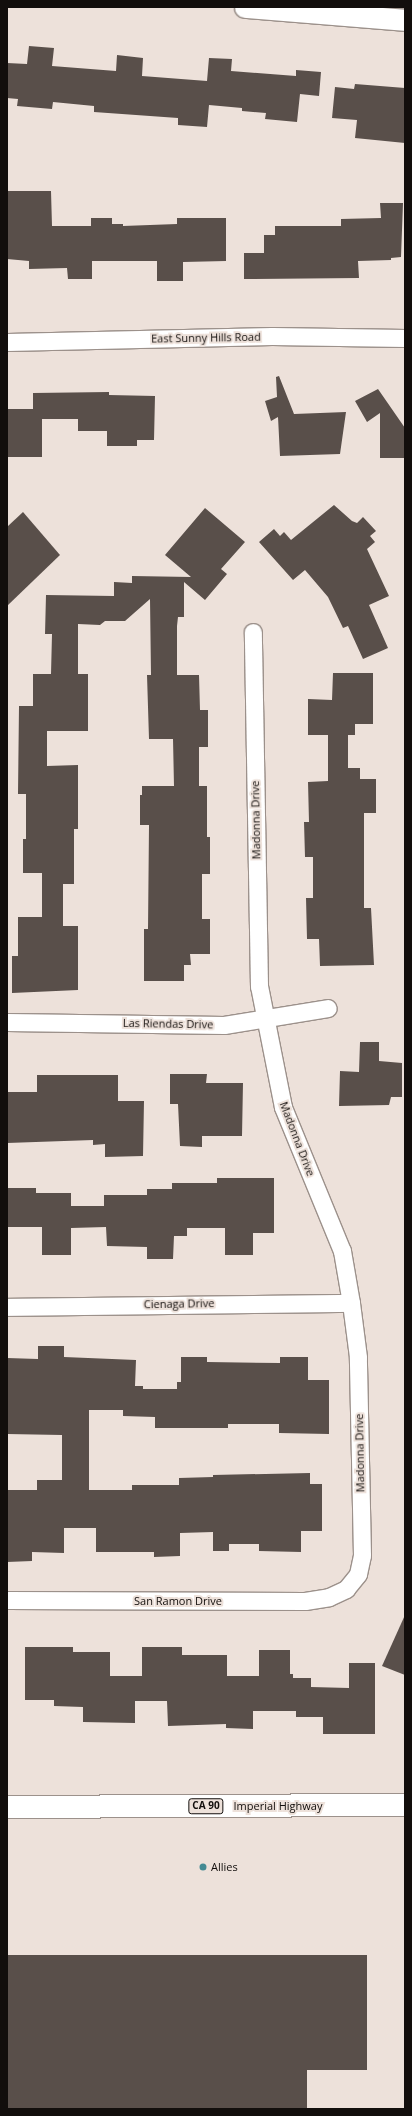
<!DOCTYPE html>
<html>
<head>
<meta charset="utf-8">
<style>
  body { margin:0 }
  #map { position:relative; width:412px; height:2116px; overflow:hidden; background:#ede1da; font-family:"Open Sans",sans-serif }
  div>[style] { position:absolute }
  .building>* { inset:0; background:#594f4a }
  .roads { filter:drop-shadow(1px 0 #9c918b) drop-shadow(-1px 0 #9c918b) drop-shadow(0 1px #9c918b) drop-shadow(0 -1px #9c918b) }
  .minor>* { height:17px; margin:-8.5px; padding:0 8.5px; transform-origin:8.5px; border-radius:8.5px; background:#fff }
  .tertiary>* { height:21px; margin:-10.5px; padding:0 10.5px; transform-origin:10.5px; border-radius:10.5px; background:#fff }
  .primary>* { height:22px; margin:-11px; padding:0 11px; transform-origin:11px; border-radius:11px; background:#fff }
  .dots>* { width:11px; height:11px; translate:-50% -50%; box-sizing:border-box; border:2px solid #ede1da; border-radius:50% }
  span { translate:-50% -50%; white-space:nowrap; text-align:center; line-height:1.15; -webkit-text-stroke:4px #ede1da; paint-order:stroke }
  .shield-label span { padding:1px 3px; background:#ede1da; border:1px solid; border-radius:3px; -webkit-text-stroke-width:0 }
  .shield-label { font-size:10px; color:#120e0c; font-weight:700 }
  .street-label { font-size:11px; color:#120e0c }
  .poi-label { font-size:11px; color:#120e0c }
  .left { translate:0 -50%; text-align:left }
  .frame { position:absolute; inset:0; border:8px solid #120e0c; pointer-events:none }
</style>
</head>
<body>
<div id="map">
  <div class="building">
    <div style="clip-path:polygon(29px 46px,54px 48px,52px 66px,116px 71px,117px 55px,143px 58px,142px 76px,207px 81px,209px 58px,232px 59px,231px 71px,296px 76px,296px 70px,321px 72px,319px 96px,300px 94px,297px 122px,265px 119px,266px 113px,242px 111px,242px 108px,209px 105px,207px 127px,178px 125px,178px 118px,94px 112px,94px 106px,53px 102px,52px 109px,17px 106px,18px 99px,7px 98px,7px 63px,27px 64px)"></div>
    <div style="clip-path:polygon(355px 84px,405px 88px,405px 143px,355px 138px,357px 120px,332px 118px,335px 87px,354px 89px)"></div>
    <div style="clip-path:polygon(7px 191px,51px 191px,52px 226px,91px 226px,91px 218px,112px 218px,112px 224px,123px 224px,123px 226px,177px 224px,177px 218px,226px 218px,226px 261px,183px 262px,183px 281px,157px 281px,157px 261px,92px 261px,92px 279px,68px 279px,67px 268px,29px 269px,29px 261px,7px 259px)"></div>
    <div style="clip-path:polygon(380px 203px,403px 203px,401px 257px,391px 258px,391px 260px,358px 261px,359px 278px,244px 279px,244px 253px,264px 253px,264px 235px,275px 235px,275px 226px,341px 226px,341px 219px,381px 218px)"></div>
    <div style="clip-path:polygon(279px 376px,294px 414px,346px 412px,340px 454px,280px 456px,278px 417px,271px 421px,265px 401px,277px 397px,276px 377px)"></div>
    <div style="clip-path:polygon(378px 389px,405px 428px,405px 458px,380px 458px,380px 413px,367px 422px,355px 401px)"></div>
    <div style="clip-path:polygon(109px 392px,109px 395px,155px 396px,154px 440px,137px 440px,137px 446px,107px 446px,107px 431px,78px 431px,78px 419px,42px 419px,42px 457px,7px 457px,7px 409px,33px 409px,33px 393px)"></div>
    <div style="clip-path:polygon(334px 505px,352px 521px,357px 523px,363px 517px,376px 531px,370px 536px,375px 542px,367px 549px,389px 596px,369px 605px,388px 648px,363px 659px,348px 626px,343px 628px,328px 597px,305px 570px,293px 580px,259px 542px,274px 529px,280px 536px,284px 532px,291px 540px)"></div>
    <div style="clip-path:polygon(205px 508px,245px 542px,221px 569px,227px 574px,205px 600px,184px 582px,184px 617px,178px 617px,177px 626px,177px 675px,199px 675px,200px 710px,208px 710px,208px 747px,199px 747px,199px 786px,207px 786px,207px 837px,210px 837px,210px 874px,202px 874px,202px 919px,210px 919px,210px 954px,190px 954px,191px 965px,184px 965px,184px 981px,144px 981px,144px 929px,148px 929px,149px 825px,140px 825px,140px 795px,142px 795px,142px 786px,174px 786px,173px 739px,149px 739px,147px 675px,151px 675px,150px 599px,125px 621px,105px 621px,100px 625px,78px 624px,78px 674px,88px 674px,88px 731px,47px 731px,47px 766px,78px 765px,78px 829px,74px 829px,74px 884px,63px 884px,63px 926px,78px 926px,78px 990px,12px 993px,12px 956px,18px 956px,18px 917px,42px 917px,42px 873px,23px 873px,23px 839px,26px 839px,26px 794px,18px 794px,19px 706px,33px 706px,33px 674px,51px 674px,52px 634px,45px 634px,46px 595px,114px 596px,114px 582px,132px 583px,132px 576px,191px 577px,165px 555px)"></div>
    <div style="clip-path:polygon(23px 512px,60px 555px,7px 606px,7px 527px)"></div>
    <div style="clip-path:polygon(333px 673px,373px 673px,373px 724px,355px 724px,355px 735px,348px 735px,348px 768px,360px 768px,360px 779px,376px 779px,376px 813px,364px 813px,364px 908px,371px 908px,374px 965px,320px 966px,319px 939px,307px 939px,306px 898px,313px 898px,313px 857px,305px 857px,304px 822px,309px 822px,308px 782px,328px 781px,328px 735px,308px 735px,308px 699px,332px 700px)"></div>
    <div style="clip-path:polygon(360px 1042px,379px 1042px,379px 1061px,402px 1063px,402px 1097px,391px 1097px,389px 1105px,339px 1106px,340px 1071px,359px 1072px)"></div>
    <div style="clip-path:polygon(170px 1074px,207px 1074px,206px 1083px,243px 1083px,242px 1136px,202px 1136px,202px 1147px,180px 1146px,178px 1104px,170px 1104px)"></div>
    <div style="clip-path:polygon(37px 1075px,118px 1075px,118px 1101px,144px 1101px,143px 1156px,105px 1157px,105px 1144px,93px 1145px,93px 1140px,7px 1143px,7px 1092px,37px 1092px)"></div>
    <div style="clip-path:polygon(217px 1178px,274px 1178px,274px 1233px,253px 1233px,253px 1255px,225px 1255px,225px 1228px,187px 1228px,187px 1236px,174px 1236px,173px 1259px,147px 1259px,147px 1247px,107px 1246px,106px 1227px,71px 1228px,71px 1255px,42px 1255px,42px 1227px,7px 1227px,7px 1188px,36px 1188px,36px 1193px,71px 1193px,71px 1206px,104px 1206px,104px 1195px,147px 1195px,147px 1189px,172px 1189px,172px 1183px,217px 1183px)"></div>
    <div style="clip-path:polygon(38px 1346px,64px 1346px,64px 1357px,136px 1360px,135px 1386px,143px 1386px,143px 1389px,177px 1389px,177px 1382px,181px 1382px,181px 1357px,207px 1357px,207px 1362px,280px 1363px,280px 1357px,308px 1357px,308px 1380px,329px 1380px,329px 1434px,279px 1433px,279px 1424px,228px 1424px,228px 1428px,155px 1428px,155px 1417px,123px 1416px,123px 1410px,89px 1410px,89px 1490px,132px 1490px,132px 1485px,179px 1485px,179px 1478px,213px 1477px,213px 1475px,310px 1473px,310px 1484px,322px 1484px,322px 1531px,301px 1531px,301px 1552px,259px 1551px,259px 1544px,229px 1544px,229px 1551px,213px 1551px,213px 1532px,180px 1533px,180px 1556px,154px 1557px,154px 1552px,96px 1552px,96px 1528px,64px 1528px,64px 1553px,32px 1552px,32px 1561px,7px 1562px,7px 1490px,37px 1490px,37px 1480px,62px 1480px,62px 1435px,7px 1434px,7px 1358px,38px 1359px)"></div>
    <div style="clip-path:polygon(405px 1615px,405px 1675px,382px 1666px)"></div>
    <div style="clip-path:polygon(25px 1647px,73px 1647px,73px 1652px,110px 1652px,110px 1676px,142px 1676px,142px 1647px,182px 1647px,182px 1655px,227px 1655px,227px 1676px,259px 1676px,259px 1650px,290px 1650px,290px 1674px,293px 1674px,293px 1678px,311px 1678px,311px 1687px,349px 1688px,349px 1663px,375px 1663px,375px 1734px,323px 1734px,323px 1717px,296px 1717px,296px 1711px,253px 1711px,253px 1729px,226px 1728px,226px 1724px,168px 1726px,167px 1701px,135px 1701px,135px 1723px,83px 1722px,83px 1707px,54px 1706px,54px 1700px,25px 1700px)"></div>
    <div style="clip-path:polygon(7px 1955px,367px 1955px,367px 2070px,307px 2070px,307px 2109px,7px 2109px)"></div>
  </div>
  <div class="roads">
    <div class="minor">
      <div style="left:7px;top:342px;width:265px;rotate:-1.3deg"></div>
      <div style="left:272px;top:336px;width:133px;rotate:0.9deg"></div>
      <div style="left:7px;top:1022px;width:217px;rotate:0.8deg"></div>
      <div style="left:224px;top:1025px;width:105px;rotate:-9.3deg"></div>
      <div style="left:7px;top:1307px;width:344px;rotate:-0.7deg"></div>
      <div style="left:7px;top:1600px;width:298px;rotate:0.2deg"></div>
      <div style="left:305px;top:1601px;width:24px;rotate:-9deg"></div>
      <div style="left:329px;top:1597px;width:19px;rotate:-25deg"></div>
      <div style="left:346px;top:1589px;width:19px;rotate:-51deg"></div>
      <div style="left:358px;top:1574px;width:19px;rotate:-78deg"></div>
      <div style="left:362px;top:1555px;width:198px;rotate:-91.2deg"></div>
      <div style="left:358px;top:1357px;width:54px;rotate:-97.4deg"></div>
      <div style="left:351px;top:1303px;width:53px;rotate:-99.8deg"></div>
      <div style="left:342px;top:1251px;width:156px;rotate:-112.3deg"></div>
      <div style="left:283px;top:1107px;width:123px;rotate:-101.2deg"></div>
      <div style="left:259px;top:986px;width:354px;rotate:-91deg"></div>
    </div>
    <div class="tertiary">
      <div style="left:245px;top:7px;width:161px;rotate:4.6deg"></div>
    </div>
    <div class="primary">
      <div style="left:7px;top:1807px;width:398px;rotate:-0.3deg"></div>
    </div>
  </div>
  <div class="dots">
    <div style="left:203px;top:1867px;background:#448a93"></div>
  </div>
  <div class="shield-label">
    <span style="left:206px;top:1806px">CA 90</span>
  </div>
  <div class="street-label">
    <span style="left:206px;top:338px;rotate:-1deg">East Sunny Hills Road</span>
    <span style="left:256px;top:820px;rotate:-91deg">Madonna Drive</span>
    <span style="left:168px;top:1024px;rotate:1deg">Las Riendas Drive</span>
    <span style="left:297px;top:1139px;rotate:69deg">Madonna Drive</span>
    <span style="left:179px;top:1304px;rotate:-1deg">Cienaga Drive</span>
    <span style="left:360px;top:1453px;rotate:-91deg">Madonna Drive</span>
    <span style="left:178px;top:1601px">San Ramon Drive</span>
    <span style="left:278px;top:1806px">Imperial Highway</span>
  </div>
  <div class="poi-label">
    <span class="left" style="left:211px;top:1867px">Allies</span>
  </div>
  <div class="frame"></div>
</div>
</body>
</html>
